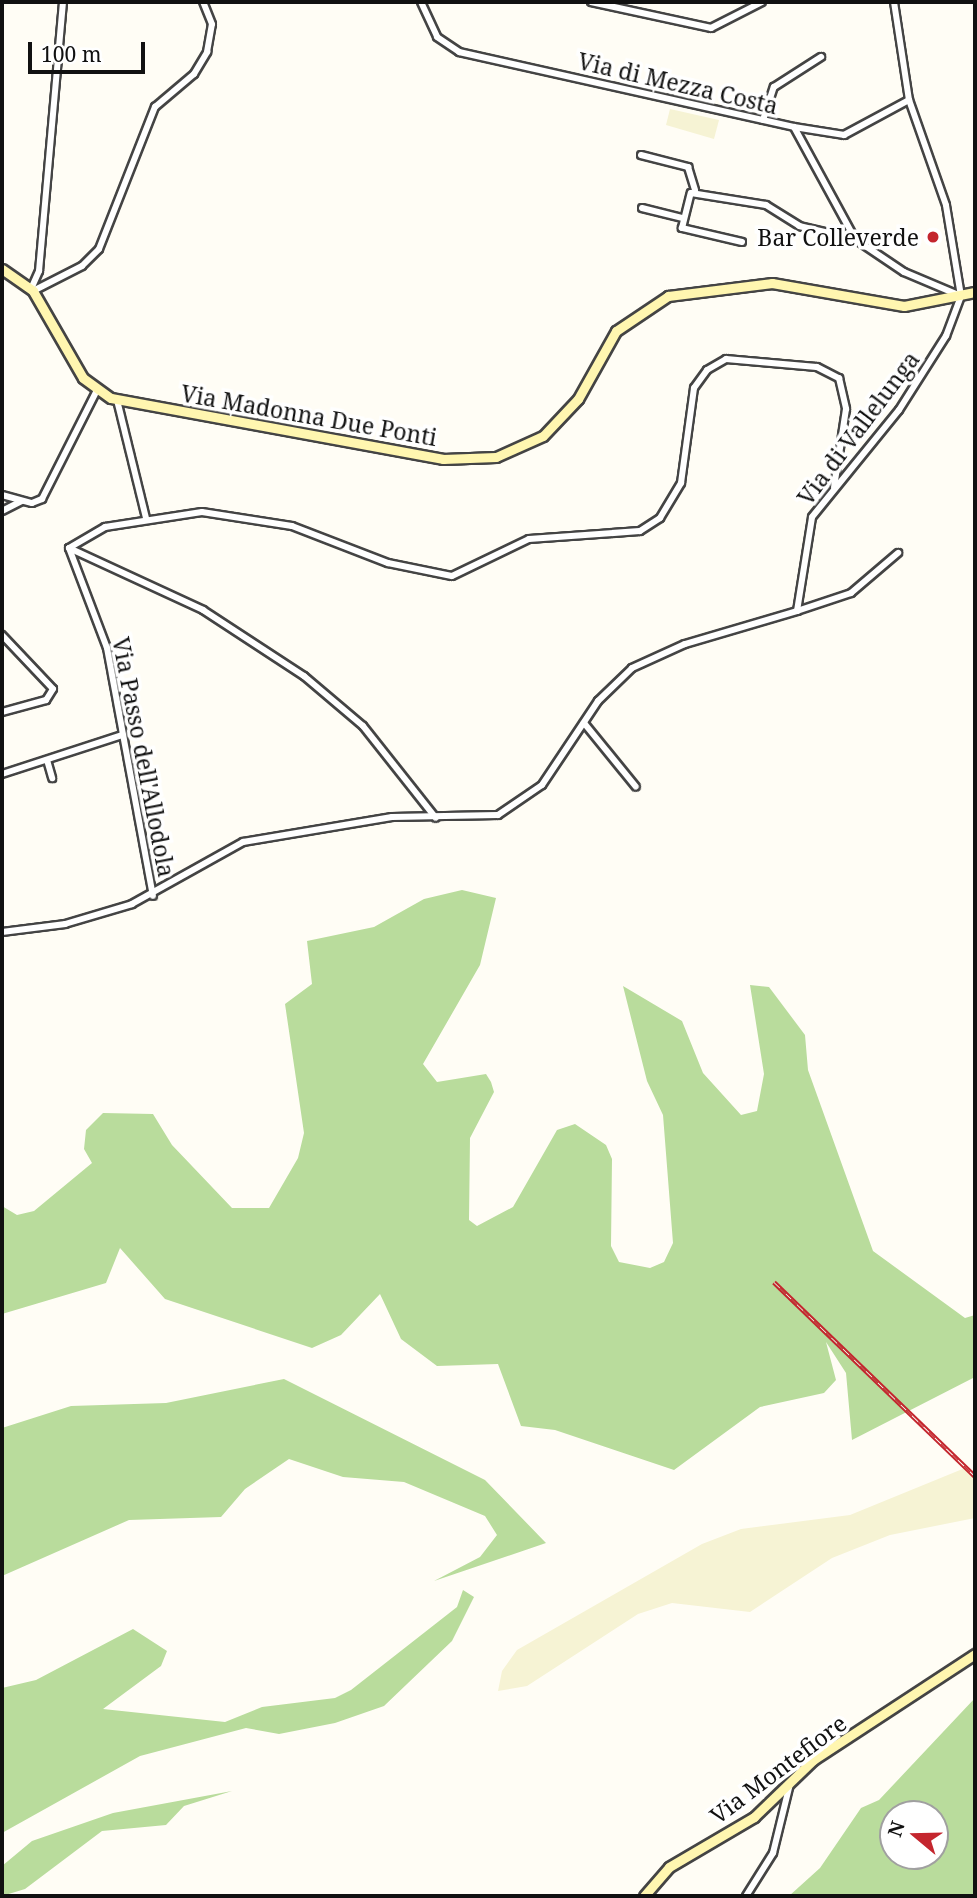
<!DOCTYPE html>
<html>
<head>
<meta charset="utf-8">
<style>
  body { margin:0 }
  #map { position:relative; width:977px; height:1898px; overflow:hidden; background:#fffdf5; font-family:"Noto Serif",serif }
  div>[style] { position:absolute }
  .farmland>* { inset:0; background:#f6f3d4 }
  .forest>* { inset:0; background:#b9dc9c }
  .roads { filter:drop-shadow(2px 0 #444) drop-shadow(-2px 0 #444) drop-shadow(0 2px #444) drop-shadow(0 -2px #444) }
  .minor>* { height:6px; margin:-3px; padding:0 3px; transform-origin:3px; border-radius:3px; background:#fff }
  .secondary>* { height:9px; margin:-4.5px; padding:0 4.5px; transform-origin:4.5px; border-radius:4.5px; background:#fff6b0 }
  .rail>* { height:5px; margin-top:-2.5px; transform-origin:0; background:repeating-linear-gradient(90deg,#fff 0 8px,#c4262e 0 16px); box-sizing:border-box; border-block:2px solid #c4262e }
  .dots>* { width:19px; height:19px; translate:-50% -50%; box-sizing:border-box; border:4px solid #fff; border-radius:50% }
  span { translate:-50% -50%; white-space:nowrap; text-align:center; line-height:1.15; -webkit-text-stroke:7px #fff; paint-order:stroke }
  .street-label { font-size:23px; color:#111 }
  .poi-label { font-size:23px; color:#111 }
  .right { translate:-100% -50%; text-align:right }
  .frame { position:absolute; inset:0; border:4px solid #111; pointer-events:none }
  .north { position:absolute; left:879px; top:1800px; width:70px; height:70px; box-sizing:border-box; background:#fff; border:2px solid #a0a0a0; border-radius:50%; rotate:289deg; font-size:19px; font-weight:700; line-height:28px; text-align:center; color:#111 }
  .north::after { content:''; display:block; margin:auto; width:24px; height:32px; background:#c4262e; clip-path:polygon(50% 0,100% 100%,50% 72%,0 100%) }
  .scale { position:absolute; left:28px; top:42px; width:117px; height:32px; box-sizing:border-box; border:4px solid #111; border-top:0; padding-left:9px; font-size:21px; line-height:24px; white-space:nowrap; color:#111; -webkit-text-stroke:5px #fff; paint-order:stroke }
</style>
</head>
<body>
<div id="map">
  <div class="farmland">
    <div style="clip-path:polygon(670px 109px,719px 120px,714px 139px,666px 125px)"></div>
    <div style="clip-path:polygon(965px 1468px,975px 1478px,975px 1518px,890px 1535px,832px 1558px,750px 1612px,672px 1603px,638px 1614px,527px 1686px,498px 1691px,502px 1671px,517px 1650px,702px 1544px,741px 1529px,850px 1515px)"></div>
  </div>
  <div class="forest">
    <div style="clip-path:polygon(462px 890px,496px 898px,480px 965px,423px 1064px,437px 1082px,486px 1074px,491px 1082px,494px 1092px,470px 1138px,469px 1220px,477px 1226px,513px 1207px,557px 1130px,575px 1124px,606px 1145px,612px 1159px,611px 1246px,619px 1262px,650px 1268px,664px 1262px,673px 1243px,663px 1115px,647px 1081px,623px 986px,682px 1021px,703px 1073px,741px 1115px,757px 1111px,764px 1074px,750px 985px,769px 987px,805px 1035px,808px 1070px,873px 1251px,965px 1318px,975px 1315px,975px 1377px,852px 1440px,846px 1373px,826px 1342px,836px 1380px,824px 1393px,760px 1407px,674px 1470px,555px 1430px,521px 1426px,498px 1364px,437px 1366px,401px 1339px,380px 1294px,341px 1335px,312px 1348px,165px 1299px,120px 1248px,106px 1283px,2px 1314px,2px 1206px,17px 1215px,34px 1211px,92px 1163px,84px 1149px,86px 1130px,103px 1113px,153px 1114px,172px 1145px,232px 1208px,269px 1208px,298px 1158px,304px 1133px,285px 1004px,312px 984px,307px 941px,374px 927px,424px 899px)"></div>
    <div style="clip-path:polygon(284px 1379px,485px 1480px,546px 1543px,434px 1581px,480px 1557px,497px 1535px,485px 1516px,404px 1482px,343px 1477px,289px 1459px,245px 1489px,221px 1517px,129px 1520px,2px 1576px,2px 1428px,71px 1406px,166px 1403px)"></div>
    <div style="clip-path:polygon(463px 1590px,474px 1597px,452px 1641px,384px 1706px,335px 1723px,279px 1734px,246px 1728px,140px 1756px,2px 1833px,2px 1688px,36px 1680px,133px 1629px,167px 1651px,161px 1666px,103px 1709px,225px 1722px,262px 1707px,335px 1698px,351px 1690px,457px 1607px)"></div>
    <div style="clip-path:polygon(evenodd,975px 1698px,975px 1896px,789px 1896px,820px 1868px,861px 1808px,879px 1800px,975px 1698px,893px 1814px,935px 1814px,935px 1856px,893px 1856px,893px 1814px)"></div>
    <div style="clip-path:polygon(232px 1791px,184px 1806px,166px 1825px,102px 1831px,25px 1889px,2px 1896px,2px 1866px,32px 1841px,113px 1813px)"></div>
  </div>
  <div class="roads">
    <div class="minor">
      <div style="left:421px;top:2px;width:38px;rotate:65deg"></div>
      <div style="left:437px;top:37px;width:27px;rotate:34deg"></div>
      <div style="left:459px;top:52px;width:343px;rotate:12.6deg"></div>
      <div style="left:794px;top:127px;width:128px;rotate:61.4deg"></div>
      <div style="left:855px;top:239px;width:59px;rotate:34deg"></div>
      <div style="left:904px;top:272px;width:56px;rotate:22.9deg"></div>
      <div style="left:591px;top:2px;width:123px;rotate:12.2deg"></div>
      <div style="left:711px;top:28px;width:57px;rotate:-27deg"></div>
      <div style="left:763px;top:120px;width:35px;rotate:-72deg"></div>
      <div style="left:774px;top:87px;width:56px;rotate:-32.6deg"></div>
      <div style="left:794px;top:127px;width:51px;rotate:9.1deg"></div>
      <div style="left:844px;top:135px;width:74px;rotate:-28.3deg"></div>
      <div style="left:641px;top:155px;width:49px;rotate:14.3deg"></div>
      <div style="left:688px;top:167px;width:24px;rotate:73deg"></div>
      <div style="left:642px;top:208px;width:41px;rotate:14deg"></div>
      <div style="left:742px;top:242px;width:62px;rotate:-166.9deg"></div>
      <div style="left:682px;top:228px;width:36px;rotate:-76deg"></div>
      <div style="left:691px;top:193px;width:76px;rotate:9.1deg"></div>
      <div style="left:766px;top:205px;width:39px;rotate:32deg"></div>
      <div style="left:799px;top:226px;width:57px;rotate:13.1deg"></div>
      <div style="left:31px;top:289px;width:20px;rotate:-66deg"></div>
      <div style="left:39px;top:271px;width:270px;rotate:-84.9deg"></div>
      <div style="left:33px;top:291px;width:55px;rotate:-27deg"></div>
      <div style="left:82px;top:266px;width:24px;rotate:-45deg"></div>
      <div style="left:99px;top:249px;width:153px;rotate:-68.5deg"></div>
      <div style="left:155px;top:107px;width:51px;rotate:-40.2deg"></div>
      <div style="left:194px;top:74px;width:26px;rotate:-59deg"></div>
      <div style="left:207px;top:52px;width:28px;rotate:-80deg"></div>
      <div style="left:212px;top:24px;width:24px;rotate:-112deg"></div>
      <div style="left:117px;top:400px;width:122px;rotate:76.2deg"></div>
      <div style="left:2px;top:495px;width:31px;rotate:15deg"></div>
      <div style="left:32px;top:503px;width:11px;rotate:-22deg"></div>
      <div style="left:42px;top:499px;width:122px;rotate:-63.2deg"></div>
      <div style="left:2px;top:511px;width:22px;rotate:-27deg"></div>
      <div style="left:69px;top:548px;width:42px;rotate:-30.3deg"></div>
      <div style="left:105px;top:527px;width:98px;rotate:-8.8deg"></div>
      <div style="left:202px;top:512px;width:91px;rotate:8.8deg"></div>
      <div style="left:292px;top:526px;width:103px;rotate:21.1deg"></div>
      <div style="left:388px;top:563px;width:65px;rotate:11.5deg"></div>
      <div style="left:452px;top:576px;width:85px;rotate:-25.7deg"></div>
      <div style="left:529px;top:539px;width:111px;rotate:-4.1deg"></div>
      <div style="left:640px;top:531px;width:24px;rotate:-33deg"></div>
      <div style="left:660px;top:518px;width:41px;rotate:-59deg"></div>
      <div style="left:681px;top:483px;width:96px;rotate:-82.2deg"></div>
      <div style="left:694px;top:388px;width:22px;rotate:-54deg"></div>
      <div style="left:707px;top:370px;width:22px;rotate:-30deg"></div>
      <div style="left:726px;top:359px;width:91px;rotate:5deg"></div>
      <div style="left:817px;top:367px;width:25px;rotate:27deg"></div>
      <div style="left:839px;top:378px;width:32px;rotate:77deg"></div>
      <div style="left:846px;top:409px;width:79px;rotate:98.7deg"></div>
      <div style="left:69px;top:548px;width:148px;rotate:24.8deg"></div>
      <div style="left:203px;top:610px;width:121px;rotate:33.2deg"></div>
      <div style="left:304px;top:676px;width:77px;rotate:40.3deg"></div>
      <div style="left:363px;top:726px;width:117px;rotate:51.6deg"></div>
      <div style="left:69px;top:548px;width:107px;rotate:69.2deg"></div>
      <div style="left:107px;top:648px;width:252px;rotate:79.5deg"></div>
      <div style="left:797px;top:611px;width:57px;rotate:-18.4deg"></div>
      <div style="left:851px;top:593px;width:62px;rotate:-40.4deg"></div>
      <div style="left:2px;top:635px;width:74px;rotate:46.6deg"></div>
      <div style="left:53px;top:689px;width:13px;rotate:122deg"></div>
      <div style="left:46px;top:700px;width:46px;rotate:164.7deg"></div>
      <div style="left:584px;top:723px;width:82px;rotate:50.9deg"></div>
      <div style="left:47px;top:760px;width:19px;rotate:74deg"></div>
      <div style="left:2px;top:774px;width:126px;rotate:-18deg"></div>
      <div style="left:2px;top:932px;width:64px;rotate:-7.2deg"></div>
      <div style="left:65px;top:924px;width:70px;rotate:-16.6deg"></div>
      <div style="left:132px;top:904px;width:127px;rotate:-29.2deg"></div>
      <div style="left:243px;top:842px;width:151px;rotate:-9.5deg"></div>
      <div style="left:392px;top:817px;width:106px;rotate:-1.1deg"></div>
      <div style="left:498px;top:815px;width:53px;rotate:-34.3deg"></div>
      <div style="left:542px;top:785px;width:101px;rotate:-56.3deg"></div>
      <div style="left:598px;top:701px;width:47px;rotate:-44.1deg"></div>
      <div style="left:632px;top:668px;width:58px;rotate:-24.4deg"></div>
      <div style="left:685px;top:644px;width:117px;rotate:-16.4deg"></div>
      <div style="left:797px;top:611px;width:95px;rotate:-80.9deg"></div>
      <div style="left:812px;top:517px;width:138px;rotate:-50.9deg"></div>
      <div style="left:899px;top:410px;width:88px;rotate:-57.6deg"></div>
      <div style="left:946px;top:336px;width:43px;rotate:-69.4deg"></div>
      <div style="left:961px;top:296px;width:92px;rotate:-99.4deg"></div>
      <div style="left:946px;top:205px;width:111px;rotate:-109.4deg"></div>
      <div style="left:909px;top:100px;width:99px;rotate:-98.7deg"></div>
      <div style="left:746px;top:1896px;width:51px;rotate:-57.9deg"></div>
      <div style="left:773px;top:1853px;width:71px;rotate:-76.2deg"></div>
    </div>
    <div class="secondary">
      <div style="left:2px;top:269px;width:38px;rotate:35deg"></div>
      <div style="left:33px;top:291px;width:100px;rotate:60.1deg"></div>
      <div style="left:83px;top:378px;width:34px;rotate:36deg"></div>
      <div style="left:111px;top:398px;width:338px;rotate:10.4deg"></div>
      <div style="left:443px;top:459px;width:53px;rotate:-2.2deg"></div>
      <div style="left:496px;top:457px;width:51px;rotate:-24.1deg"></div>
      <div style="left:543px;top:436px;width:51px;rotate:-46.6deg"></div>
      <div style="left:578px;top:399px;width:78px;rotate:-60.8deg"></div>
      <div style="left:616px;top:331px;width:63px;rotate:-33.9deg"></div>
      <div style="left:668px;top:296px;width:105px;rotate:-7.1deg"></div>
      <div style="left:772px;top:283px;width:134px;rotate:9.9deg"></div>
      <div style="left:904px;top:306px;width:72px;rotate:-11.2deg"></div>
      <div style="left:644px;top:1896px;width:38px;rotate:-49deg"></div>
      <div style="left:669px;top:1867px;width:99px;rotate:-30.5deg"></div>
      <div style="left:754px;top:1817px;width:82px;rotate:-44deg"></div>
      <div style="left:813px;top:1760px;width:194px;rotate:-33.2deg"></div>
    </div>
  </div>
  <div class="rail">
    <div style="left:774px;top:1282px;width:279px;rotate:44deg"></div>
  </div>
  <div class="dots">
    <div style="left:933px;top:237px;background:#c4262e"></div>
  </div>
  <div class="street-label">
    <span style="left:678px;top:83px;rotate:13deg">Via di Mezza Costa</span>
    <span style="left:309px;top:415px;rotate:10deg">Via Madonna Due Ponti</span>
    <span style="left:858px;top:428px;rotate:-53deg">Via di Vallelunga</span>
    <span style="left:144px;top:757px;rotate:79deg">Via Passo dell'Allodola</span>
    <span style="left:778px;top:1769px;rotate:-37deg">Via Montefiore</span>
  </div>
  <div class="poi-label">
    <span class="right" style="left:919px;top:237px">Bar Colleverde</span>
  </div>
  <div class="frame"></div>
  <div class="north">N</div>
  <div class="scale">100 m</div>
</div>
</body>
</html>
